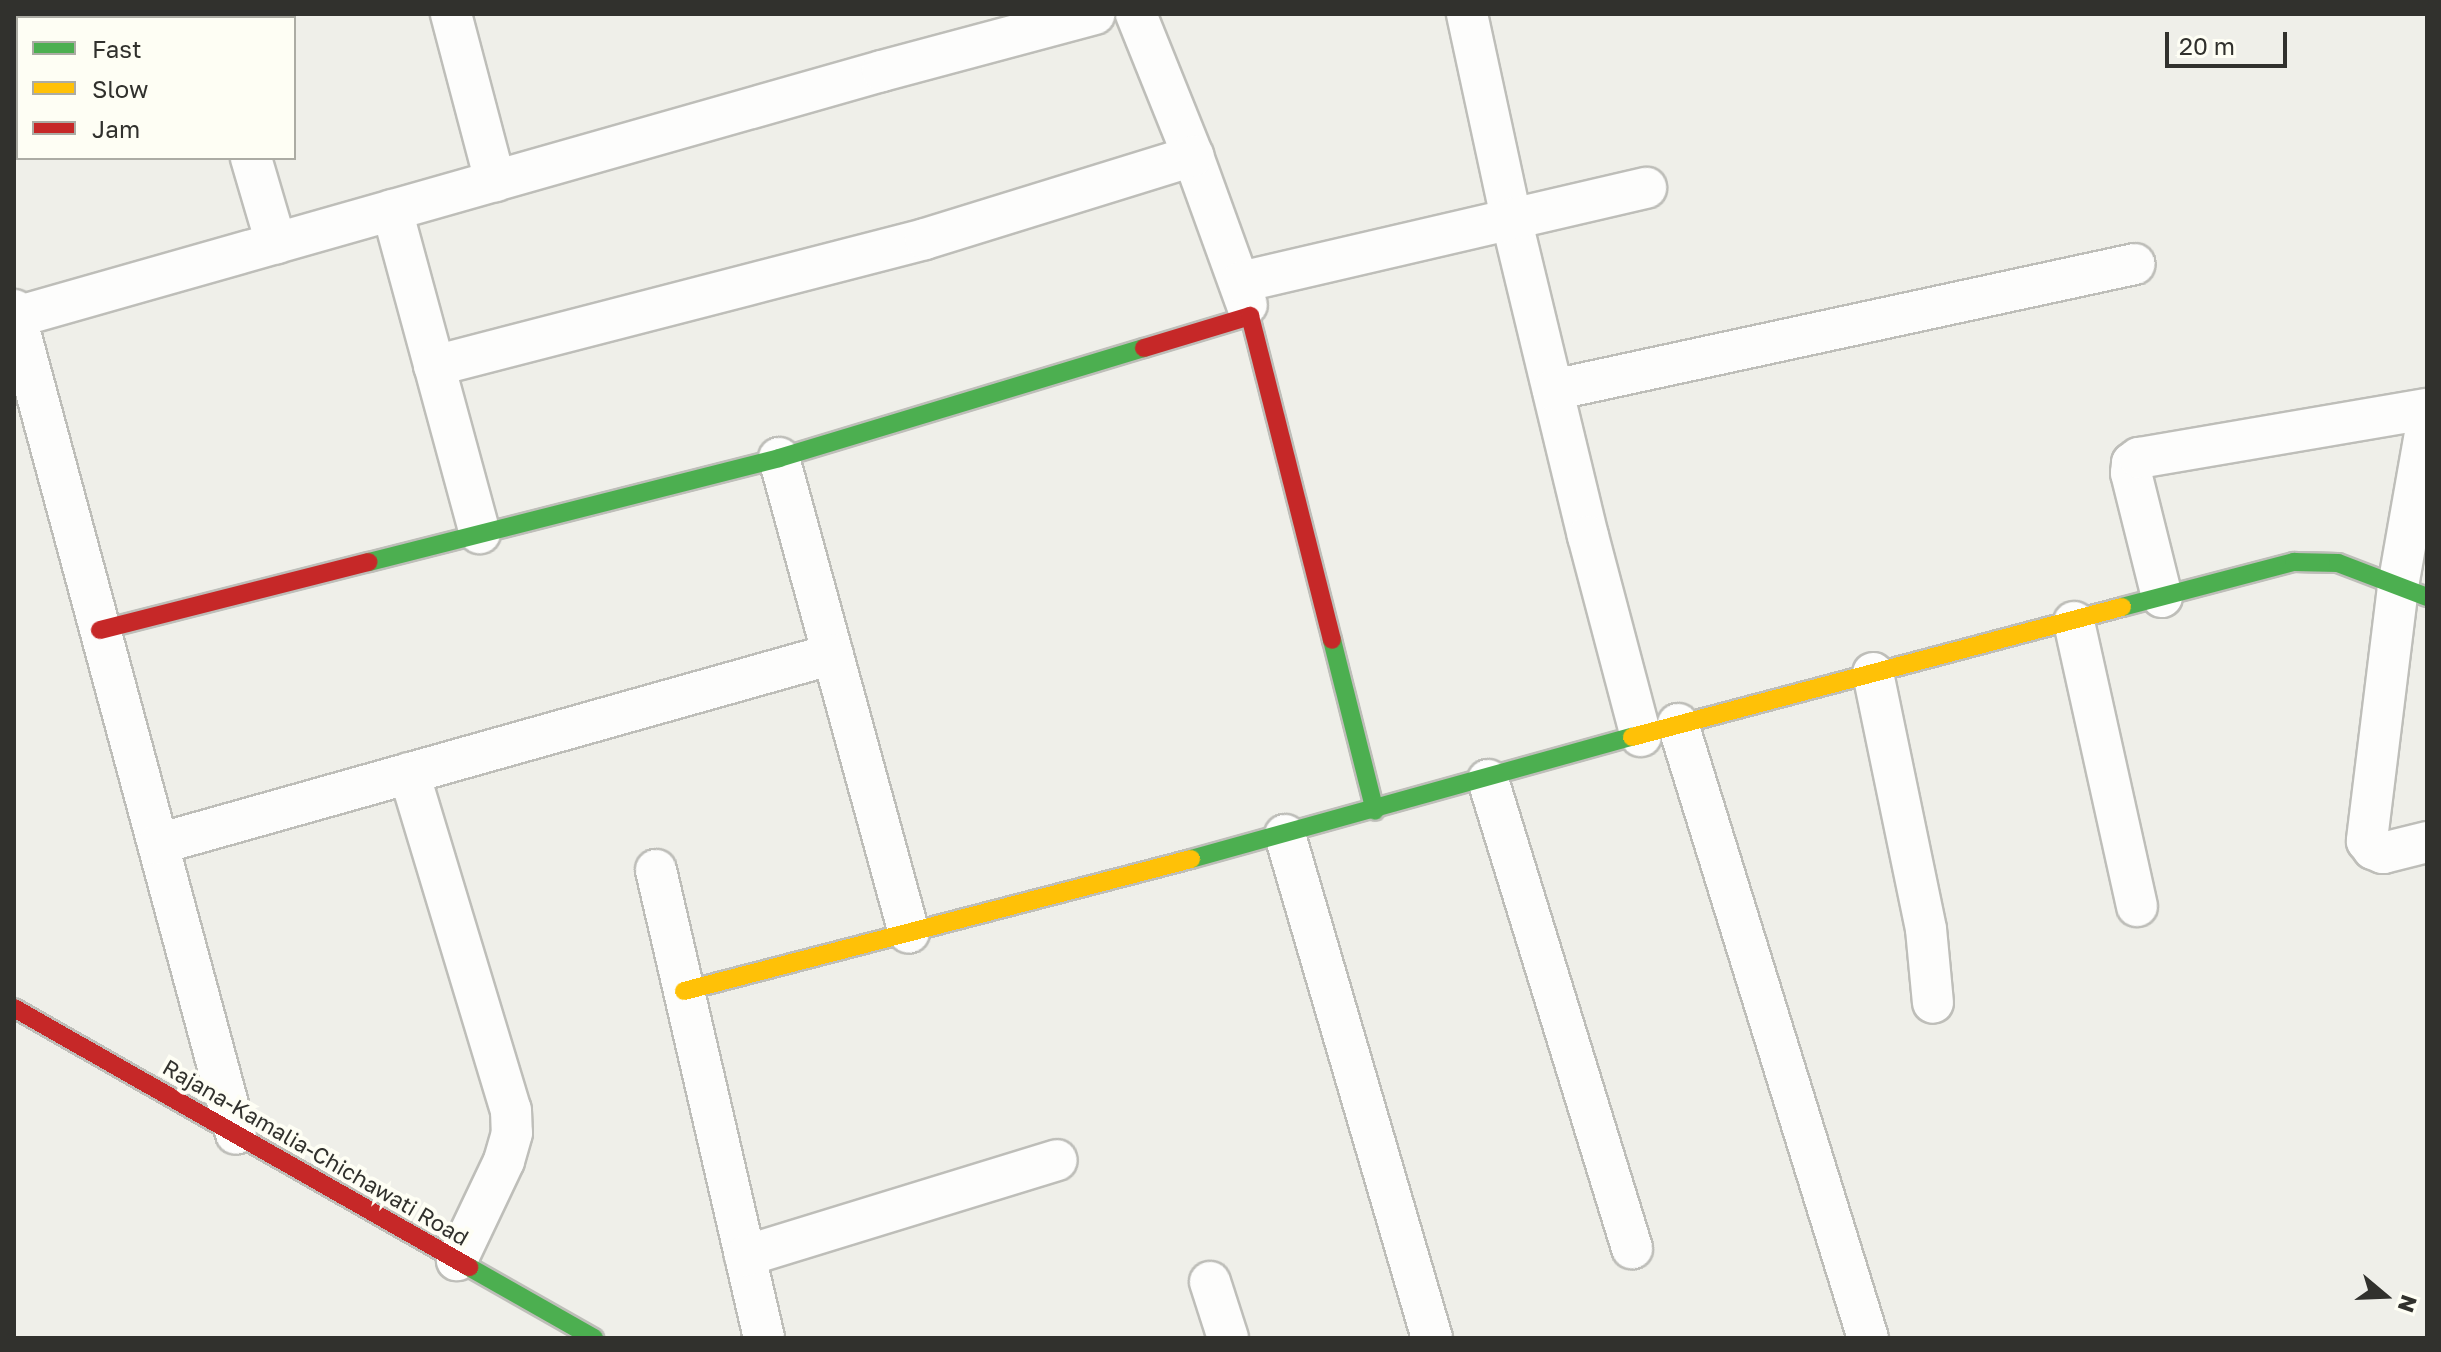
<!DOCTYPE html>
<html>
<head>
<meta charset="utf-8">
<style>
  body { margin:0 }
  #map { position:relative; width:2441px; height:1352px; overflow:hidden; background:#efefe9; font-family:"Golos Text",sans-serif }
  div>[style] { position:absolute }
  .roads { filter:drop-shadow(2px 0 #bebeb9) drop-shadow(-2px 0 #bebeb9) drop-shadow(0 2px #bebeb9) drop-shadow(0 -2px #bebeb9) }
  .street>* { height:40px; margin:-20px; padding:0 20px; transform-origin:20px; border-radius:20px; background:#fdfdfc }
  .fast>* { height:18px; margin:-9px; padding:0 9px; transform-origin:9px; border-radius:9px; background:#4caf50 }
  .slow>* { height:18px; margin:-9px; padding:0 9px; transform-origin:9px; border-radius:9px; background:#ffc107 }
  .jam>* { height:18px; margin:-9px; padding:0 9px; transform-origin:9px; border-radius:9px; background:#c62828 }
  span { translate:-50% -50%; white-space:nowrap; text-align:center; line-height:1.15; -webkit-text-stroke:8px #fefef4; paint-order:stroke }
  .street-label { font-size:22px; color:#31312d }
  .frame { position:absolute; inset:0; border:16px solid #31312d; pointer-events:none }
  .legend { position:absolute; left:16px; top:16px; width:280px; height:144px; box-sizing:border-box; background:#fefef4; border:2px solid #acaca4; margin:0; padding:10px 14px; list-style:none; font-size:24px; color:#31312d }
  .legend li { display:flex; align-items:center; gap:16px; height:40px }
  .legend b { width:40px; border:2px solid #acaca4 }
  .north { position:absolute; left:2345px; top:1256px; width:80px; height:80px; -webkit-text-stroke:6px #fefef4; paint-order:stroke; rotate:109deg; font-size:22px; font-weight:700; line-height:32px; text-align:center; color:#31312d }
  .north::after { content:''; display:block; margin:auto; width:28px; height:36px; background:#31312d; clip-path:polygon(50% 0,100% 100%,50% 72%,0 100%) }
  .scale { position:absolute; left:2165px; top:32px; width:122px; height:36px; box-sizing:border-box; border:4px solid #31312d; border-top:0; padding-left:10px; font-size:24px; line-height:28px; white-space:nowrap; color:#31312d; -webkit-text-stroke:6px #fefef4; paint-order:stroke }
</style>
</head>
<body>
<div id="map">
  <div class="roads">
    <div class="street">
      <div style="left:208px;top:14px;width:4px;rotate:76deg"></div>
      <div style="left:451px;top:14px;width:173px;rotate:75.2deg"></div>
      <div style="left:1136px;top:14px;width:153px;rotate:68.1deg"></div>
      <div style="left:1193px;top:156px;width:158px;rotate:70.1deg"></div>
      <div style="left:1467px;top:14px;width:209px;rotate:77.8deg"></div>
      <div style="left:1511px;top:218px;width:327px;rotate:76.4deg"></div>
      <div style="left:1588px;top:536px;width:207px;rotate:75.2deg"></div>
      <div style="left:251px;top:158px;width:89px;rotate:73.6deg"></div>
      <div style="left:392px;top:210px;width:335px;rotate:74.8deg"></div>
      <div style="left:1241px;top:282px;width:416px;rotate:-13.1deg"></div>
      <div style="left:14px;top:310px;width:853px;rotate:74.92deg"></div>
      <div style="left:16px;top:317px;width:900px;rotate:-15.86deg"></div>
      <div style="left:882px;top:71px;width:220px;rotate:-15deg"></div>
      <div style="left:434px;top:366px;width:507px;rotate:-14.5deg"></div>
      <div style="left:925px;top:239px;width:281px;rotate:-17.2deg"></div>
      <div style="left:1553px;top:390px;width:595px;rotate:-12.22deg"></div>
      <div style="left:2427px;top:422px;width:168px;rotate:100deg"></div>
      <div style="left:2398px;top:587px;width:256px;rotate:97deg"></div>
      <div style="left:2367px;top:841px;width:10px;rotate:53deg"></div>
      <div style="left:2373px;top:849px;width:11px;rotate:22deg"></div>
      <div style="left:2383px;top:853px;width:45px;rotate:-14deg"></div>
      <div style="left:779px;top:458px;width:492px;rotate:74.7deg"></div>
      <div style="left:2162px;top:597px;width:128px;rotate:-104deg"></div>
      <div style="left:2131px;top:473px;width:10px;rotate:-84deg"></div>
      <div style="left:2132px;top:463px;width:9px;rotate:-36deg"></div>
      <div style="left:2139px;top:458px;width:292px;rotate:-9.7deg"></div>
      <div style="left:2074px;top:622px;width:291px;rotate:77.5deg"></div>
      <div style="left:1873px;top:673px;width:261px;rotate:78.3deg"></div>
      <div style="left:1926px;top:929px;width:74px;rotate:84.6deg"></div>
      <div style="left:1678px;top:724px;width:643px;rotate:72.81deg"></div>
      <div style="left:409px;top:773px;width:352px;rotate:73.2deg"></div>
      <div style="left:511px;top:1110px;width:23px;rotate:88deg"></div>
      <div style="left:512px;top:1133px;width:29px;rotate:106deg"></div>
      <div style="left:504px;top:1161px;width:110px;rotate:115.4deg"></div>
      <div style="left:1488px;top:780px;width:490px;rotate:72.9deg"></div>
      <div style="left:1285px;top:835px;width:524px;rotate:73.71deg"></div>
      <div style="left:158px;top:844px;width:701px;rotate:-15.72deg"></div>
      <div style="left:656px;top:870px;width:480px;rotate:77deg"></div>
      <div style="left:745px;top:1256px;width:326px;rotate:-17.1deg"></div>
      <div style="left:1210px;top:1282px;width:59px;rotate:72.2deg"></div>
    </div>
    <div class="fast">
      <div style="left:369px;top:562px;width:423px;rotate:-14.2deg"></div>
      <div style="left:779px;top:458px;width:381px;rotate:-16.8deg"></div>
      <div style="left:2122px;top:607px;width:178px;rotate:-14.7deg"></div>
      <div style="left:2294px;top:562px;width:44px;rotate:1.3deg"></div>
      <div style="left:2338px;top:563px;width:95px;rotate:20.9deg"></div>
      <div style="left:1332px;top:640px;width:176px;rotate:75.9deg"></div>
      <div style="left:1191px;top:859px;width:458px;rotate:-15.5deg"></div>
      <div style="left:469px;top:1267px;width:144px;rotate:29.6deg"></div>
    </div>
    <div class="slow">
      <div style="left:1632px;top:737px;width:507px;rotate:-14.86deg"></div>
      <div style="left:684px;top:991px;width:524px;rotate:-14.59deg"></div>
    </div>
    <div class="jam">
      <div style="left:1144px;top:348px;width:111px;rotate:-16.8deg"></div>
      <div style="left:1250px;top:316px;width:334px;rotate:75.8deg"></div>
      <div style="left:100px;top:630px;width:277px;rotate:-14.2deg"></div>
      <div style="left:14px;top:1008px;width:524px;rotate:29.65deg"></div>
    </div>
  </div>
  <div class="street-label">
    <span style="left:316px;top:1152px;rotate:30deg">Rajana-Kamalia-Chichawati Road</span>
  </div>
  <div class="frame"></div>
  <ul class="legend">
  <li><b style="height:10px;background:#4caf50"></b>Fast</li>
  <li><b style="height:10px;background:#ffc107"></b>Slow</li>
  <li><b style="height:10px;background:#c62828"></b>Jam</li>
  </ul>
  <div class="north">N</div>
  <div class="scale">20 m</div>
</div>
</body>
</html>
